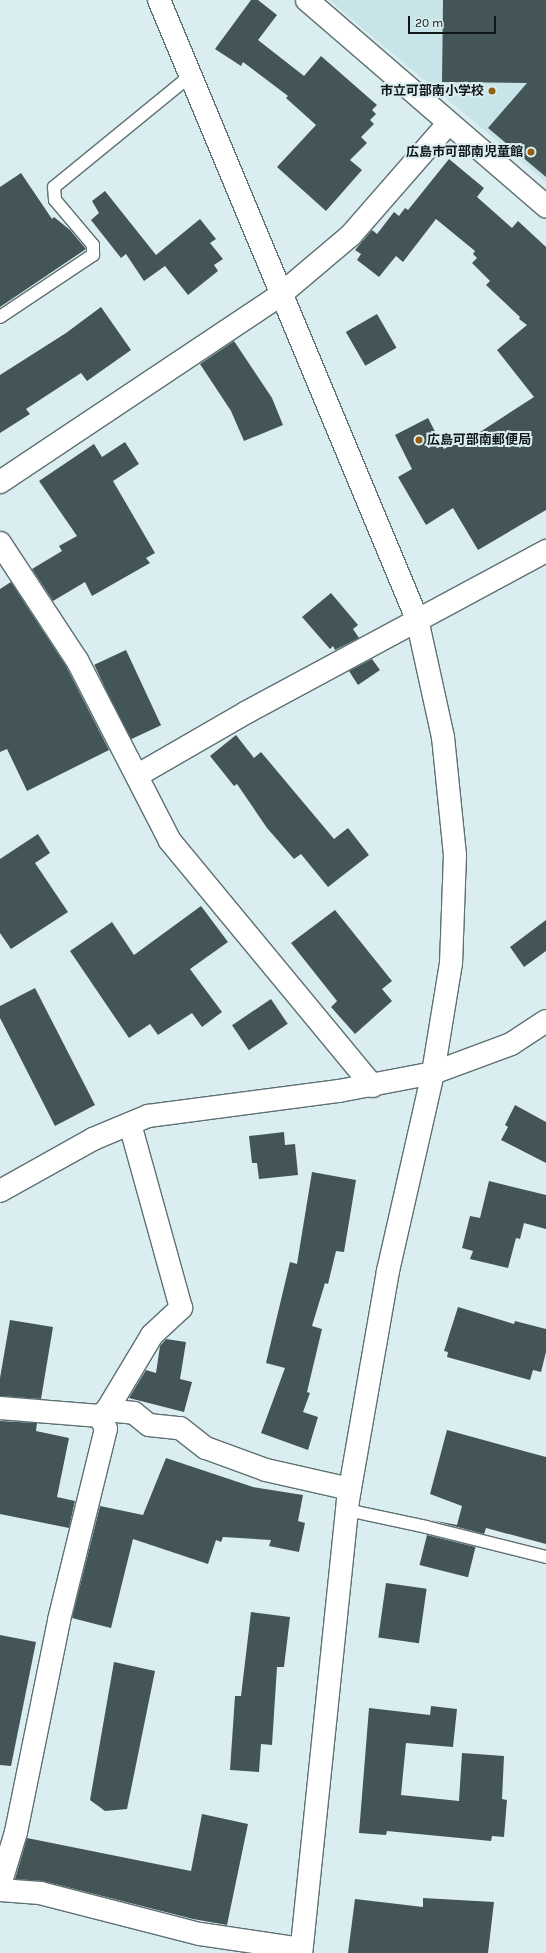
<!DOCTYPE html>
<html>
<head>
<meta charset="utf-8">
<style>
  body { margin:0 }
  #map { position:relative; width:546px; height:1953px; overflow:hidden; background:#daeef1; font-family:Karla,"Noto Sans JP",sans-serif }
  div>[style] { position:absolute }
  .built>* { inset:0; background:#c7e4e8 }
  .building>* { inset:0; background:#445558; transform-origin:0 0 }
  .roads { filter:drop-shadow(1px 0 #5e7072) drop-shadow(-1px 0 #5e7072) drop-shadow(0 1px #5e7072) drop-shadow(0 -1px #5e7072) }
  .service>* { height:12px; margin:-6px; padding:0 6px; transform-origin:6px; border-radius:6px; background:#fff }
  .minor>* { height:22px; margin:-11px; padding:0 11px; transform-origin:11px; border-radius:11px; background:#fff }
  .tertiary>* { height:22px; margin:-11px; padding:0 11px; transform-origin:11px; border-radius:11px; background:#fff }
  .dots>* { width:11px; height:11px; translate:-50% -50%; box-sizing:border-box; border:2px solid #daeef1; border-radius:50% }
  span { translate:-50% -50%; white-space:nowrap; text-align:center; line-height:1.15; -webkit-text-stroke:4px #daeef1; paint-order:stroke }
  .poi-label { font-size:13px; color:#101718; font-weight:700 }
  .right { translate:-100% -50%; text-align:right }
  .left { translate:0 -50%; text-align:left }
  .scale { position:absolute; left:408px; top:16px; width:88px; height:18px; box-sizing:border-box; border:2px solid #101718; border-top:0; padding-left:5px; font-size:12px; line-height:14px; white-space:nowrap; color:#101718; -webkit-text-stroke:3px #daeef1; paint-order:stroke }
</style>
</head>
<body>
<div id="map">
  <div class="built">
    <div style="clip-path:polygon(329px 0,546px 0,546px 182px)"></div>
  </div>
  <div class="building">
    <div style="clip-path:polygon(251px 0,258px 0,277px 15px,258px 40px,304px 76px,321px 56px,377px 105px,372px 110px,376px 114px,370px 120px,374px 124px,361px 137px,367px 143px,350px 160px,362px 170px,326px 211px,277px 167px,316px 125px,286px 98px,288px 96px,243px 62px,241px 66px,215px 49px)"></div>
    <div style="clip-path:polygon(443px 0,546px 0,546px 177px,488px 128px,527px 83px,442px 82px)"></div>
    <div style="clip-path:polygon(449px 159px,484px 188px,477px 197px,512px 228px,518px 221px,546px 247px,546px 510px,478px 550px,453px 508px,426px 525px,398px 477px,412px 469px,395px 435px,428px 418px,444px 449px,458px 441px,460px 445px,534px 397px,497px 350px,527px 325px,519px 319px,520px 317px,486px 285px,490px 281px,472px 263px,477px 258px,473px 254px,475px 251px,436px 219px,403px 262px,396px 256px,379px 277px,357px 260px,361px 254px,355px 250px,372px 230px,377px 234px,394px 212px,399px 216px,405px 208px,408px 210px)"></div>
    <div style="clip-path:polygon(21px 173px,52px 219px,54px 217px,70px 230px,86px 249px,0 307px,0 187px)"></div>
    <div style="clip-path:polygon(105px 191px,156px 255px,200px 219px,216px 239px,210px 243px,223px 259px,214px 265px,218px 271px,188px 295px,165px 266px,144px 281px,126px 254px,121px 258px,91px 220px,99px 213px,92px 201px)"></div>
    <div style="clip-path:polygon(101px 307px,131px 350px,87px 381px,81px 373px,26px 409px,30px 414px,0 433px,0 375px,66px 333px)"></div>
    <div style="left:377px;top:314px;width:39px;height:36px;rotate:60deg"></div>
    <div style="clip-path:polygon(234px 341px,272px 398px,283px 425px,244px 441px,231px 411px,200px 364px)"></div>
    <div style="clip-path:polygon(125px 442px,139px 464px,113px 481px,155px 553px,146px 558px,150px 563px,92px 596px,85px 582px,53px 601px,32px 569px,62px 551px,59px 546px,77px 536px,39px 481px,94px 444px,102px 457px)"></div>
    <div style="clip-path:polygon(11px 582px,66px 666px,109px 750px,27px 791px,7px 749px,0 752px,0 589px)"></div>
    <div style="clip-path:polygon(331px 593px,358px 625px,353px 629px,359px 638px,335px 650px,333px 646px,330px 649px,302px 617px)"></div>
    <div style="left:126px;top:650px;width:83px;height:35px;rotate:65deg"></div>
    <div style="clip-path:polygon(372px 659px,380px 670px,358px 685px,349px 671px)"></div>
    <div style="clip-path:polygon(236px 735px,254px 758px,261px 752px,334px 839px,348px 828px,369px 855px,328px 887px,301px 854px,294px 859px,267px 828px,237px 784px,234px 786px,210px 756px)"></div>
    <div style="clip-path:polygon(38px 834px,50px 853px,35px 863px,68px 912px,11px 949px,0 933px,0 859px)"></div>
    <div style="clip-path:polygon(201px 906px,228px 942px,190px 969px,222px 1012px,202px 1027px,192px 1013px,158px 1035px,150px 1024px,129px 1038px,70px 951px,112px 922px,134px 955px)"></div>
    <div style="clip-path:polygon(335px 910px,392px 981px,382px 989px,392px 1001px,355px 1034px,331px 1007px,337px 1001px,291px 943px)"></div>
    <div style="clip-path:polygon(546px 920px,546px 951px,524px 967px,510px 947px)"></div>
    <div style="clip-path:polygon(35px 988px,95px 1105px,55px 1126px,0 1018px,0 1006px)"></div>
    <div style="left:271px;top:999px;width:30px;height:47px;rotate:56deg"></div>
    <div style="clip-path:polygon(515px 1105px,546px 1122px,546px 1163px,501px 1140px,508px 1127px,505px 1125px)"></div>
    <div style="clip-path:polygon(284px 1132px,285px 1145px,295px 1144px,298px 1175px,259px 1179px,257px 1163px,252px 1163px,249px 1136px)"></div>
    <div style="clip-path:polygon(312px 1172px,356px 1180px,344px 1252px,336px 1251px,328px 1284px,325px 1283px,312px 1326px,322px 1329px,307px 1392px,310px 1393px,303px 1412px,318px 1417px,308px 1450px,261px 1433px,285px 1368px,266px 1363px,290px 1262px,297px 1264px)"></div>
    <div style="clip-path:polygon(489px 1181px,546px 1195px,546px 1229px,524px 1223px,520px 1239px,516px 1238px,508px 1268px,470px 1259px,473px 1251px,462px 1248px,470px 1216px,480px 1218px)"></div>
    <div style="clip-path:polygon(458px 1307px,514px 1324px,515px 1321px,546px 1329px,546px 1352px,541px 1372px,533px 1370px,530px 1380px,447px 1357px,448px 1352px,444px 1351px)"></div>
    <div style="clip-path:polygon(10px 1320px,53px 1327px,41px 1399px,0 1396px,0 1378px)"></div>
    <div style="clip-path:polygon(166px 1339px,186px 1342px,180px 1379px,192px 1382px,184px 1412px,129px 1398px,146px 1370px,156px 1373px,160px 1346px)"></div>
    <div style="clip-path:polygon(0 1421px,37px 1423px,36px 1431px,69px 1438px,57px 1497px,75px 1501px,69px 1528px,0 1514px)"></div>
    <div style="clip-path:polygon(447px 1430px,546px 1457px,546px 1544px,486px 1528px,484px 1534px,431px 1520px,457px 1525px,462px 1506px,430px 1494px)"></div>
    <div style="clip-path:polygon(166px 1458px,253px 1487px,303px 1495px,298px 1521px,305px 1523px,299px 1552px,269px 1546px,271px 1540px,223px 1537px,221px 1542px,216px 1540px,208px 1564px,133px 1539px,111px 1628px,72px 1618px,100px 1506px,143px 1515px)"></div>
    <div style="left:427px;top:1535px;width:50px;height:31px;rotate:14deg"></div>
    <div style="left:386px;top:1583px;width:41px;height:55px;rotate:8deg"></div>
    <div style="clip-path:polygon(251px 1612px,290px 1617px,284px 1667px,277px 1667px,272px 1745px,261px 1744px,259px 1772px,230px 1770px,235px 1696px,241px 1696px)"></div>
    <div style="clip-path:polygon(0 1635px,36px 1642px,11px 1766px,0 1765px)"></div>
    <div style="clip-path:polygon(114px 1662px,155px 1671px,127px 1809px,105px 1811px,90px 1800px)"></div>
    <div style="clip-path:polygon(431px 1706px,457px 1709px,453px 1747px,406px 1743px,401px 1795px,459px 1801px,462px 1753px,504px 1756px,502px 1799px,507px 1800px,504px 1837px,492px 1836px,491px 1841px,387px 1831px,386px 1835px,359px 1833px,369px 1708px,430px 1715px)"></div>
    <div style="clip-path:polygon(202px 1814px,248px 1824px,227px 1925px,193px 1919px,43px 1881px,15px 1879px,27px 1838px,191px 1871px)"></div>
    <div style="clip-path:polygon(423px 1898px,494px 1902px,488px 1953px,348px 1953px,355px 1899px,423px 1907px)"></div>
  </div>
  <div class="roads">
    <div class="service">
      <div style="left:0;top:317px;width:112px;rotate:-33.7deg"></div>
      <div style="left:93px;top:255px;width:10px;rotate:-90deg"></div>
      <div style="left:93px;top:245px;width:59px;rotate:-130.2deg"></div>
      <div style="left:55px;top:200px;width:13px;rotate:-94deg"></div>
      <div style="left:54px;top:187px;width:176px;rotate:-39.2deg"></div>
      <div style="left:347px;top:1510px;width:81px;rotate:12.1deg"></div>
      <div style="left:426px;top:1527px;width:124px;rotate:14deg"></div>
    </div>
    <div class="minor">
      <div style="left:0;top:482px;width:337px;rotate:-33.7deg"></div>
      <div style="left:280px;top:295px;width:93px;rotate:-40.2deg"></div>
      <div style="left:351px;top:235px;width:147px;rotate:-48.9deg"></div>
      <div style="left:0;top:543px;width:140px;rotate:56.7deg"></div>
      <div style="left:77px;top:660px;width:203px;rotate:62.8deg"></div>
      <div style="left:170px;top:841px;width:318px;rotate:50.4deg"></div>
      <div style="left:138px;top:775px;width:126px;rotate:-30deg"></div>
      <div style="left:247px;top:712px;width:340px;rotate:-28.3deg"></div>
      <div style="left:0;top:1408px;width:100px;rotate:4.6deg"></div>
      <div style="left:100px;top:1416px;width:9px;rotate:-41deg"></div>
      <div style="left:107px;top:1410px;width:87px;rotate:-59deg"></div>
      <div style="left:152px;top:1335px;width:40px;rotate:-43deg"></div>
      <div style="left:181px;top:1308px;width:191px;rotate:-105.5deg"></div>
      <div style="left:107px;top:1410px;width:27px;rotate:6deg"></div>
      <div style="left:134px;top:1413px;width:19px;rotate:39deg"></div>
      <div style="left:149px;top:1425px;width:31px;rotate:6deg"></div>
      <div style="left:180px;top:1428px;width:33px;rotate:38deg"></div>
      <div style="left:206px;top:1448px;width:64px;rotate:20.1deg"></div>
      <div style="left:266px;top:1470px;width:86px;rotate:12.7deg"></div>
      <div style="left:0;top:1885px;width:55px;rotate:-73.2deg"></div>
      <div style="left:16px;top:1832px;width:216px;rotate:-78.5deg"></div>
      <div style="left:59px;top:1620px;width:197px;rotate:-76.2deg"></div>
      <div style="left:106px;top:1429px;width:14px;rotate:-115deg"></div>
      <div style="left:0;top:1890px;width:40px;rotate:4.3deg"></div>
      <div style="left:40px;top:1893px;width:165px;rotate:14.4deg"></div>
      <div style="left:200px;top:1934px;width:102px;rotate:8.4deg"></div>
    </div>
    <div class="tertiary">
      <div style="left:159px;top:0;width:671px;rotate:67.37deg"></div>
      <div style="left:417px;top:619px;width:121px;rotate:77.6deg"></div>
      <div style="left:443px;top:737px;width:119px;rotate:84.2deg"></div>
      <div style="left:455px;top:855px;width:108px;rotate:92.1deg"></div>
      <div style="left:451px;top:963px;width:111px;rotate:99.3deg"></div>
      <div style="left:433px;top:1073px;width:203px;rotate:102.8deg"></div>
      <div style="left:388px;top:1271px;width:232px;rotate:99.9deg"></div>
      <div style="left:348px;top:1500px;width:455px;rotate:95.9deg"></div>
      <div style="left:307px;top:0;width:316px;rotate:40.8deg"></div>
      <div style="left:0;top:1191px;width:107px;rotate:-29.2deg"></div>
      <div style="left:93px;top:1139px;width:60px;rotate:-22.7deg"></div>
      <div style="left:148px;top:1116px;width:193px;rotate:-7.5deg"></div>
      <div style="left:339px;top:1091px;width:96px;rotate:-10.8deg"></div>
      <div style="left:433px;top:1073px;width:83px;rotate:-20.4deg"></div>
      <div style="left:511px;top:1044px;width:42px;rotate:-33.3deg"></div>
    </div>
  </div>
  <div class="dots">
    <div style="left:492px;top:91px;background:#925e11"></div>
    <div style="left:531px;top:152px;background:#925e11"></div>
    <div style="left:419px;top:440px;background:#925e11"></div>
  </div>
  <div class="poi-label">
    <span class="right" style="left:484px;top:91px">市立可部南小学校</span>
    <span class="right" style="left:523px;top:152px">広島市可部南児童館</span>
    <span class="left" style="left:427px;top:440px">広島可部南郵便局</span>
  </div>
  <div class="scale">20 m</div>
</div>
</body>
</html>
